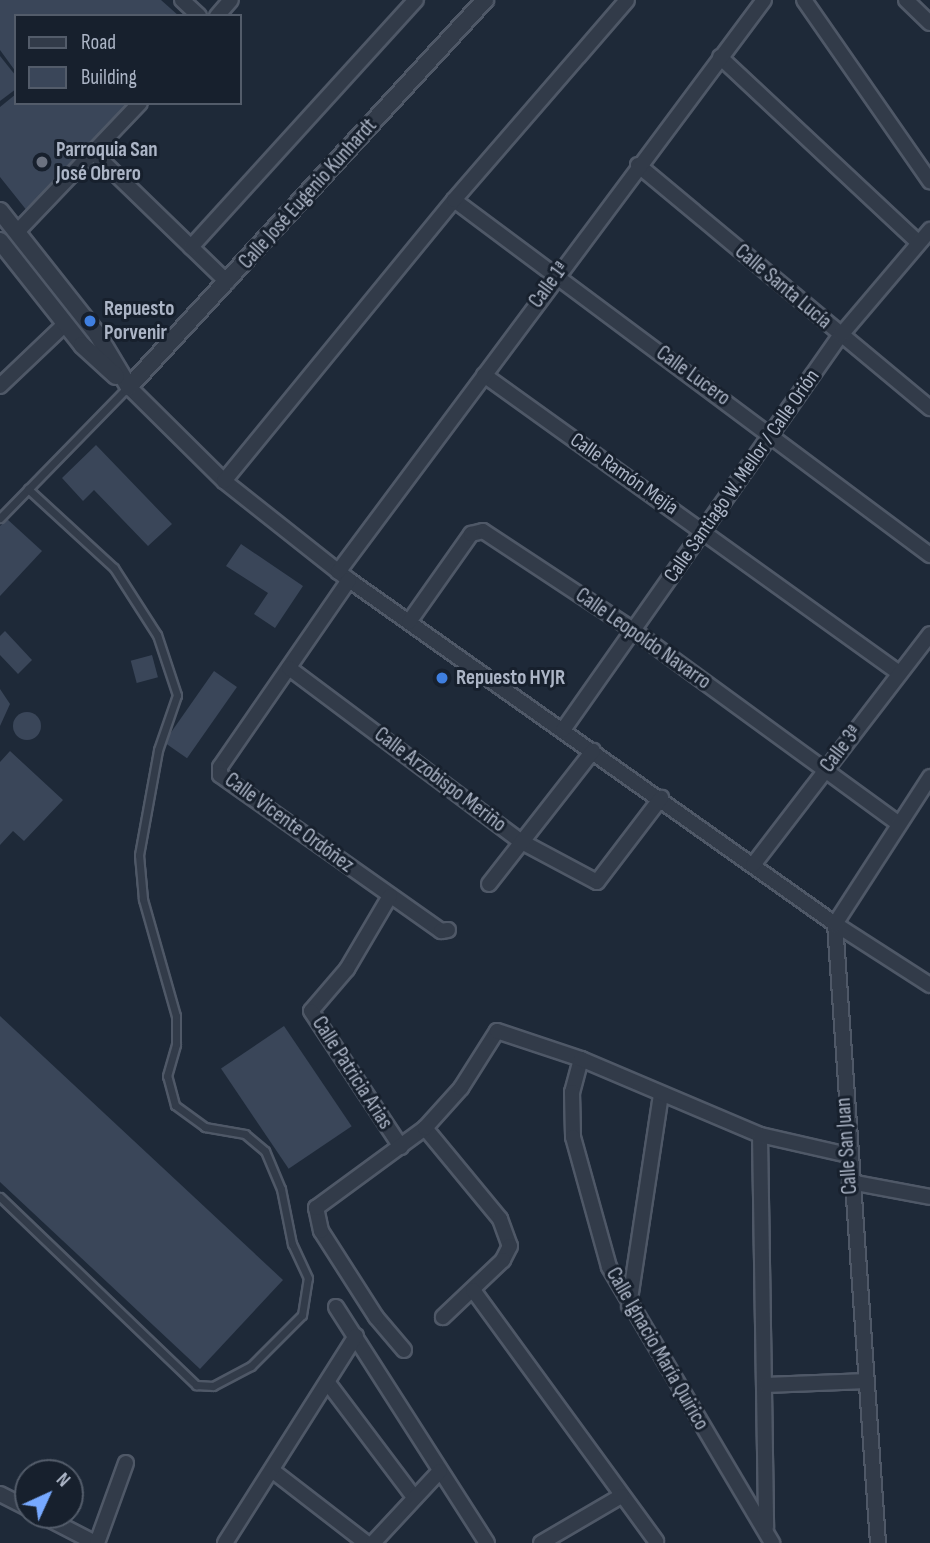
<!DOCTYPE html>
<html>
<head>
<meta charset="utf-8">
<style>
  body { margin:0 }
  #map { position:relative; width:930px; height:1543px; overflow:hidden; background:#1e2938; font-family:"Sofia Sans Condensed",sans-serif }
  div>[style] { position:absolute }
  .building>* { inset:0; background:#3a4659; transform-origin:0 0 }
  .round { border-radius:50% }
  .roads { filter:drop-shadow(2px 0 #4f5867) drop-shadow(-2px 0 #4f5867) drop-shadow(0 2px #4f5867) drop-shadow(0 -2px #4f5867) }
  .service>* { height:7px; margin:-3.5px; padding:0 3.5px; transform-origin:3.5px; border-radius:3.5px; background:#323b49 }
  .minor>* { height:14px; margin:-7px; padding:0 7px; transform-origin:7px; border-radius:7px; background:#323b49 }
  .tertiary>* { height:16px; margin:-8px; padding:0 8px; transform-origin:8px; border-radius:8px; background:#323b49 }
  .dots>* { width:19px; height:19px; translate:-50% -50%; box-sizing:border-box; border:4px solid #17202d; border-radius:50% }
  span { translate:-50% -50%; white-space:nowrap; text-align:center; line-height:1.15; -webkit-text-stroke:6px #17202d; paint-order:stroke }
  .poi-label { font-size:21px; color:#acb5c6; font-weight:700 }
  .left { translate:0 -50%; text-align:left }
  .street-label { font-size:21px; color:#acb5c6 }
  .legend { position:absolute; left:14px; top:14px; width:228px; height:91px; box-sizing:border-box; background:#17202d; border:2px solid #535c6a; margin:0; padding:9px 12px; list-style:none; font-size:21px; color:#acb5c6 }
  .legend li { display:flex; align-items:center; gap:14px; height:35px }
  .legend b { width:35px; border:2px solid #535c6a }
  .north { position:absolute; left:14px; top:1459px; width:70px; height:70px; box-sizing:border-box; background:#17202d; border:2px solid #535c6a; border-radius:50%; rotate:45deg; font-size:19px; font-weight:700; line-height:28px; text-align:center; color:#acb5c6 }
  .north::after { content:''; display:block; margin:auto; width:24px; height:32px; background:#77a9ff; clip-path:polygon(50% 0,100% 100%,50% 72%,0 100%) }
</style>
</head>
<body>
<div id="map">
  <div class="building">
    <div style="clip-path:polygon(0 0,161px 0,179px 16px,16px 16px,16px 72px,0 50px)"></div>
    <div style="clip-path:polygon(0 56px,16px 76px,16px 89px,0 101px)"></div>
    <div style="clip-path:polygon(16px 94px,16px 103px,136px 103px,32px 217px,0 177px,0 107px)"></div>
    <div style="clip-path:polygon(96px 445px,172px 524px,148px 546px,94px 490px,83px 501px,62px 478px)"></div>
    <div style="clip-path:polygon(7px 519px,42px 551px,0 596px,0 526px)"></div>
    <div style="clip-path:polygon(241px 544px,303px 586px,275px 628px,254px 614px,268px 593px,226px 566px)"></div>
    <div style="clip-path:polygon(5px 631px,32px 660px,18px 674px,0 655px,0 636px)"></div>
    <div style="left:152px;top:655px;width:23px;height:22px;rotate:75deg"></div>
    <div style="left:214px;top:671px;width:28px;height:87px;rotate:35deg"></div>
    <div style="clip-path:polygon(0 689px,10px 704px,0 726px)"></div>
    <div class="round" style="left:13px;top:712px;width:28px;height:28px"></div>
    <div style="clip-path:polygon(10px 751px,63px 800px,24px 841px,13px 831px,0 845px,0 762px)"></div>
    <div style="clip-path:polygon(0 1016px,283px 1280px,200px 1369px,0 1182px)"></div>
    <div style="left:284px;top:1026px;width:121px;height:76px;rotate:56deg"></div>
  </div>
  <div class="roads">
    <div class="service">
      <div style="left:0;top:518px;width:183px;rotate:-45.7deg"></div>
      <div style="left:0;top:1197px;width:272px;rotate:43.8deg"></div>
      <div style="left:196px;top:1385px;width:17px;rotate:3deg"></div>
      <div style="left:213px;top:1386px;width:43px;rotate:-27.8deg"></div>
      <div style="left:251px;top:1366px;width:72px;rotate:-45deg"></div>
      <div style="left:302px;top:1315px;width:37px;rotate:-81deg"></div>
      <div style="left:308px;top:1278px;width:38px;rotate:-115deg"></div>
      <div style="left:292px;top:1244px;width:56px;rotate:-101.3deg"></div>
      <div style="left:281px;top:1189px;width:41px;rotate:-112.8deg"></div>
      <div style="left:265px;top:1151px;width:26px;rotate:-140deg"></div>
      <div style="left:245px;top:1134px;width:41px;rotate:-170.1deg"></div>
      <div style="left:205px;top:1127px;width:37px;rotate:-144deg"></div>
      <div style="left:175px;top:1105px;width:30px;rotate:-105deg"></div>
      <div style="left:167px;top:1076px;width:33px;rotate:-74deg"></div>
      <div style="left:176px;top:1044px;width:28px;rotate:-90deg"></div>
      <div style="left:176px;top:1016px;width:122px;rotate:-105.8deg"></div>
      <div style="left:143px;top:899px;width:44px;rotate:-95.2deg"></div>
      <div style="left:139px;top:855px;width:107px;rotate:-79.7deg"></div>
      <div style="left:158px;top:750px;width:58px;rotate:-70.9deg"></div>
      <div style="left:177px;top:695px;width:63px;rotate:-108.4deg"></div>
      <div style="left:157px;top:635px;width:80px;rotate:-122.7deg"></div>
      <div style="left:114px;top:568px;width:117px;rotate:-137.4deg"></div>
    </div>
    <div class="minor">
      <div style="left:182px;top:0;width:23px;rotate:43deg"></div>
      <div style="left:804px;top:0;width:221px;rotate:55.2deg"></div>
      <div style="left:906px;top:0;width:33px;rotate:44deg"></div>
      <div style="left:217px;top:16px;width:21px;rotate:-49deg"></div>
      <div style="left:720px;top:57px;width:271px;rotate:43.1deg"></div>
      <div style="left:95px;top:154px;width:184px;rotate:44.1deg"></div>
      <div style="left:638px;top:165px;width:380px;rotate:39.8deg"></div>
      <div style="left:454px;top:200px;width:594px;rotate:36.72deg"></div>
      <div style="left:17px;top:232px;width:178px;rotate:-46.4deg"></div>
      <div style="left:191px;top:247px;width:334px;rotate:-47.7deg"></div>
      <div style="left:484px;top:375px;width:511px;rotate:35.68deg"></div>
      <div style="left:0;top:386px;width:88px;rotate:-43.6deg"></div>
      <div style="left:129px;top:387px;width:134px;rotate:44.7deg"></div>
      <div style="left:224px;top:481px;width:159px;rotate:38.4deg"></div>
      <div style="left:349px;top:580px;width:595px;rotate:35.29deg"></div>
      <div style="left:835px;top:924px;width:113px;rotate:32.7deg"></div>
      <div style="left:224px;top:481px;width:363px;rotate:-50.7deg"></div>
      <div style="left:454px;top:200px;width:264px;rotate:-49.1deg"></div>
      <div style="left:338px;top:572px;width:713px;rotate:-53.32deg"></div>
      <div style="left:349px;top:580px;width:227px;rotate:124.6deg"></div>
      <div style="left:220px;top:767px;width:8px;rotate:90deg"></div>
      <div style="left:220px;top:775px;width:271px;rotate:35.2deg"></div>
      <div style="left:441px;top:931px;width:7px;rotate:-8deg"></div>
      <div style="left:409px;top:622px;width:108px;rotate:-54.8deg"></div>
      <div style="left:471px;top:534px;width:12px;rotate:-14deg"></div>
      <div style="left:483px;top:531px;width:180px;rotate:33.4deg"></div>
      <div style="left:633px;top:630px;width:328px;rotate:36.1deg"></div>
      <div style="left:289px;top:668px;width:291px;rotate:36.8deg"></div>
      <div style="left:522px;top:842px;width:85px;rotate:28.1deg"></div>
      <div style="left:597px;top:882px;width:106px;rotate:-52.7deg"></div>
      <div style="left:563px;top:730px;width:483px;rotate:-54.9deg"></div>
      <div style="left:841px;top:335px;width:138px;rotate:-49.7deg"></div>
      <div style="left:753px;top:865px;width:291px;rotate:-52.5deg"></div>
      <div style="left:489px;top:884px;width:169px;rotate:-52deg"></div>
      <div style="left:390px;top:896px;width:85px;rotate:120.5deg"></div>
      <div style="left:347px;top:969px;width:55px;rotate:130.6deg"></div>
      <div style="left:311px;top:1011px;width:163px;rotate:56.5deg"></div>
      <div style="left:581px;top:1059px;width:34px;rotate:105deg"></div>
      <div style="left:572px;top:1092px;width:45px;rotate:88.7deg"></div>
      <div style="left:573px;top:1137px;width:135px;rotate:74.5deg"></div>
      <div style="left:609px;top:1267px;width:321px;rotate:59.4deg"></div>
      <div style="left:425px;top:1128px;width:118px;rotate:50.5deg"></div>
      <div style="left:500px;top:1219px;width:29px;rotate:70deg"></div>
      <div style="left:510px;top:1246px;width:16px;rotate:117deg"></div>
      <div style="left:503px;top:1260px;width:83px;rotate:136.5deg"></div>
      <div style="left:760px;top:1135px;width:392px;rotate:89.1deg"></div>
      <div style="left:850px;top:1182px;width:81px;rotate:10.6deg"></div>
      <div style="left:473px;top:1290px;width:311px;rotate:53.9deg"></div>
      <div style="left:629px;top:1306px;width:214px;rotate:-81.4deg"></div>
      <div style="left:336px;top:1307px;width:280px;rotate:57.4deg"></div>
      <div style="left:404px;top:1350px;width:43px;rotate:-130.3deg"></div>
      <div style="left:376px;top:1317px;width:102px;rotate:-122.6deg"></div>
      <div style="left:321px;top:1231px;width:24px;rotate:-102deg"></div>
      <div style="left:316px;top:1208px;width:135px;rotate:-36.3deg"></div>
      <div style="left:425px;top:1128px;width:54px;rotate:-48deg"></div>
      <div style="left:461px;top:1088px;width:67px;rotate:-57.7deg"></div>
      <div style="left:497px;top:1031px;width:89px;rotate:18.4deg"></div>
      <div style="left:581px;top:1059px;width:194px;rotate:23deg"></div>
      <div style="left:760px;top:1135px;width:90px;rotate:12.8deg"></div>
      <div style="left:328px;top:1383px;width:141px;rotate:53deg"></div>
      <div style="left:766px;top:1385px;width:101px;rotate:-2.3deg"></div>
      <div style="left:273px;top:1471px;width:118px;rotate:37.7deg"></div>
      <div style="left:0;top:1494px;width:31px;rotate:27deg"></div>
      <div style="left:41px;top:1515px;width:61px;rotate:27.4deg"></div>
      <div style="left:97px;top:1543px;width:85px;rotate:-70.1deg"></div>
      <div style="left:225px;top:1543px;width:245px;rotate:-57.7deg"></div>
      <div style="left:373px;top:1543px;width:98px;rotate:-47.1deg"></div>
      <div style="left:541px;top:1543px;width:93px;rotate:-30.4deg"></div>
      <div style="left:878px;top:1543px;width:620px;rotate:-93.97deg"></div>
      <div style="left:835px;top:924px;width:175px;rotate:-57.1deg"></div>
    </div>
    <div class="tertiary">
      <div style="left:0;top:211px;width:157px;rotate:51.7deg"></div>
      <div style="left:97px;top:334px;width:62px;rotate:58.9deg"></div>
      <div style="left:0;top:241px;width:132px;rotate:51.7deg"></div>
      <div style="left:82px;top:345px;width:46px;rotate:42.4deg"></div>
      <div style="left:129px;top:387px;width:526px;rotate:-47.39deg"></div>
    </div>
  </div>
  <div class="dots">
    <div style="left:42px;top:162px;background:#6b7280"></div>
    <div style="left:90px;top:321px;background:#3f7fe0"></div>
    <div style="left:442px;top:678px;background:#3f7fe0"></div>
  </div>
  <div class="poi-label">
    <span class="left" style="left:56px;top:162px">Parroquia San<br>José Obrero</span>
    <span class="left" style="left:104px;top:321px">Repuesto<br>Porvenir</span>
    <span class="left" style="left:456px;top:678px">Repuesto HYJR</span>
  </div>
  <div class="street-label">
    <span style="left:308px;top:194px;rotate:-48deg">Calle José Eugenio Kunhardt</span>
    <span style="left:549px;top:285px;rotate:-54deg">Calle 1ª</span>
    <span style="left:783px;top:287px;rotate:40deg">Calle Santa Lucía</span>
    <span style="left:693px;top:376px;rotate:36deg">Calle Lucero</span>
    <span style="left:624px;top:474px;rotate:35deg">Calle Ramón Mejía</span>
    <span style="left:742px;top:476px;rotate:-55deg">Calle Santiago W. Mellor / Calle Orión</span>
    <span style="left:643px;top:639px;rotate:35deg">Calle Leopoldo Navarro</span>
    <span style="left:841px;top:749px;rotate:-53deg">Calle 3ª</span>
    <span style="left:440px;top:780px;rotate:37deg">Calle Arzobispo Meriño</span>
    <span style="left:289px;top:823px;rotate:36deg">Calle Vicente Ordóñez</span>
    <span style="left:352px;top:1073px;rotate:57deg">Calle Patricia Arias</span>
    <span style="left:847px;top:1146px;rotate:-94deg">Calle San Juan</span>
    <span style="left:657px;top:1349px;rotate:60deg">Calle Ignacio María Quirico</span>
  </div>
  <ul class="legend">
  <li><b style="height:9px;background:#323b49"></b>Road</li>
  <li><b style="height:19px;background:#3a4659"></b>Building</li>
  </ul>
  <div class="north">N</div>
</div>
</body>
</html>
